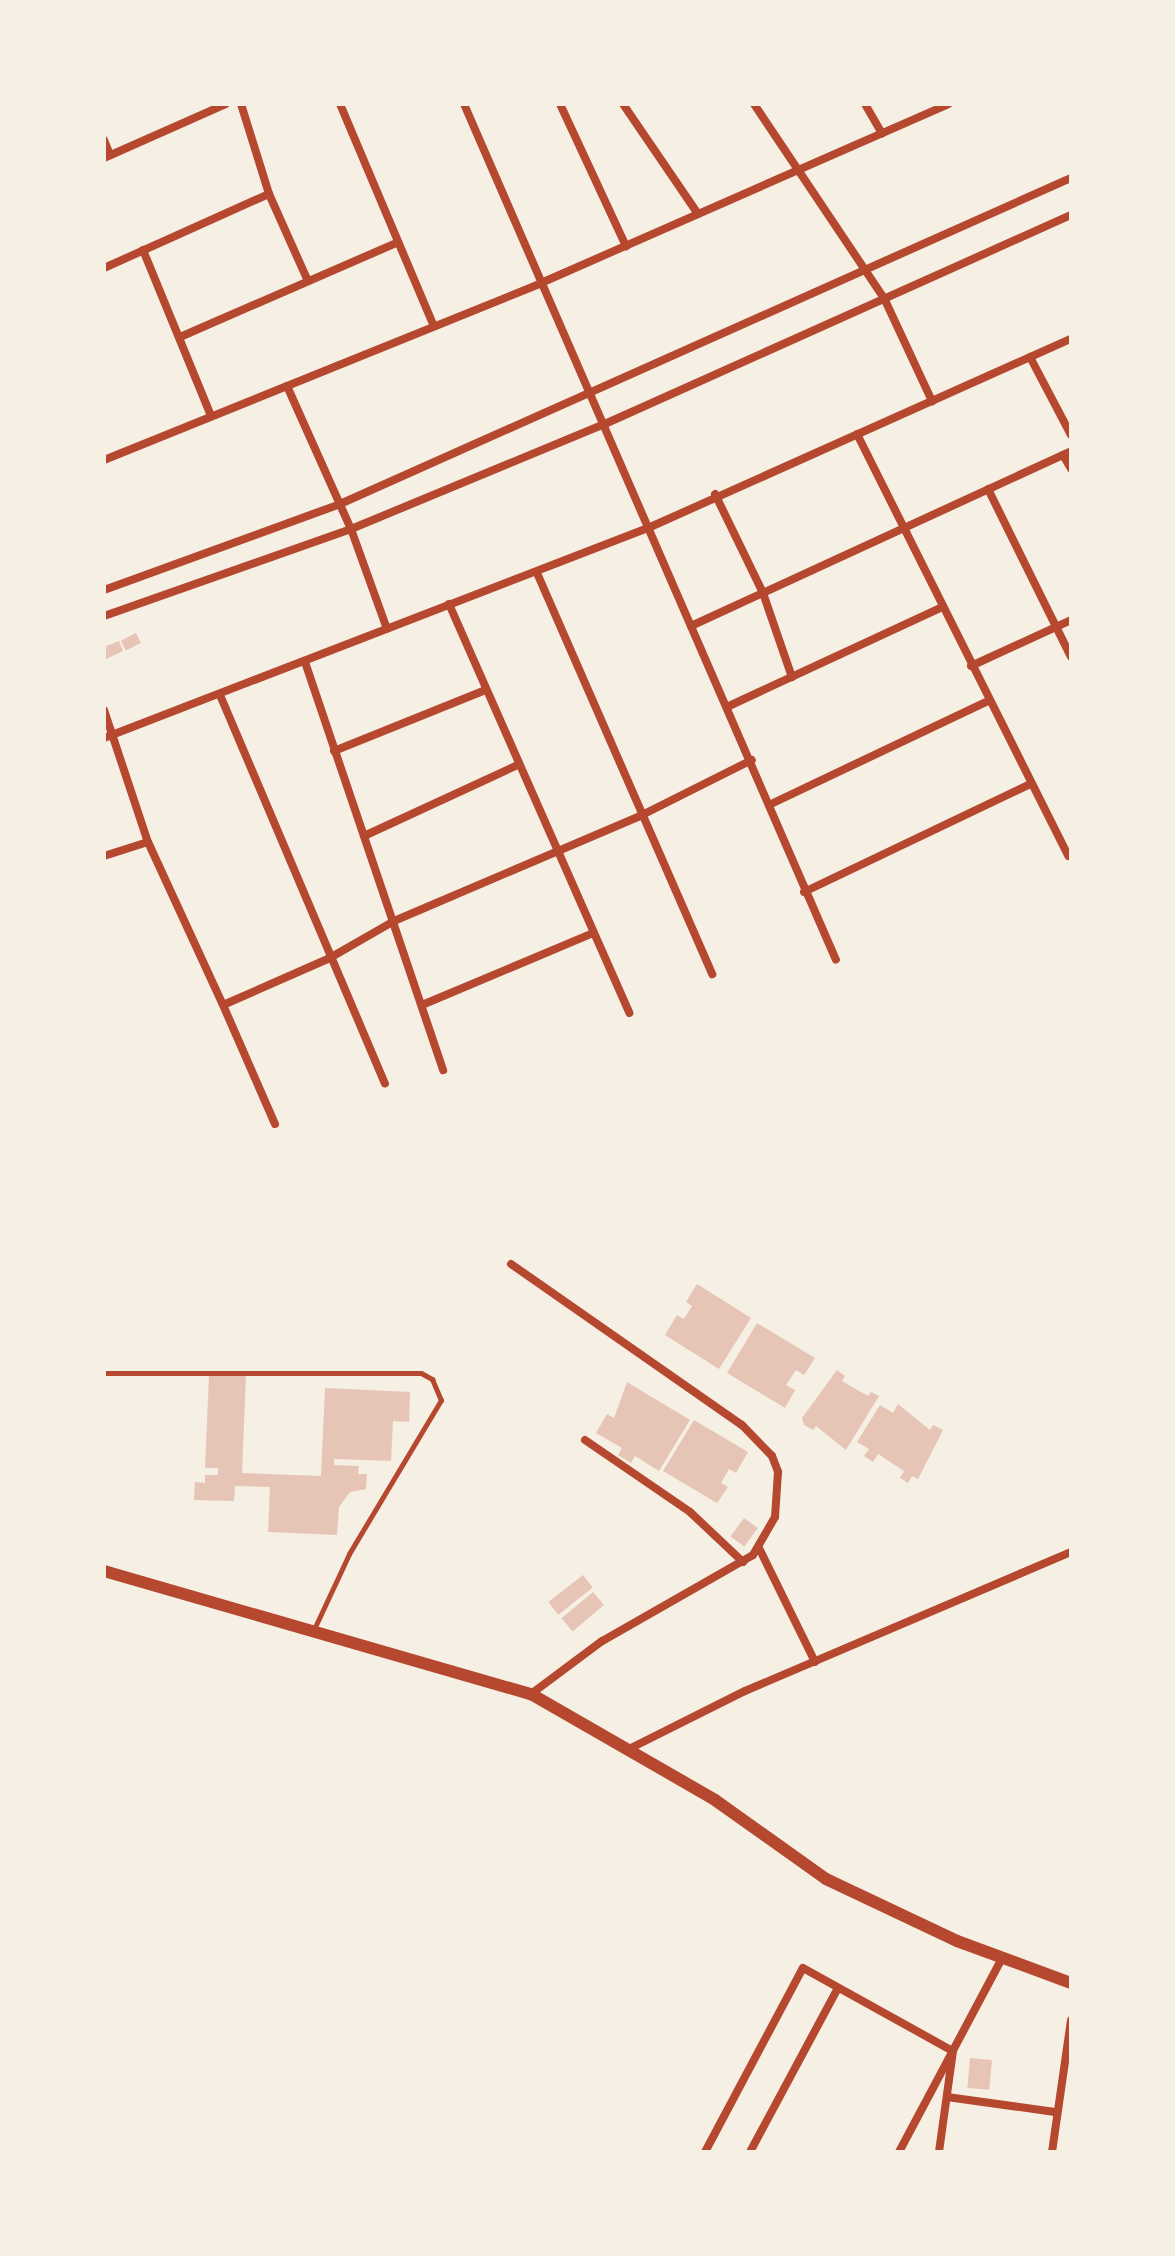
<!DOCTYPE html>
<html>
<head>
<meta charset="utf-8">
<style>
  body { margin:0 }
  #map { position:relative; width:1175px; height:2256px; overflow:hidden; background:#f6efe4; font-family:Ubuntu,sans-serif }
  div>[style] { position:absolute }
  .building>* { inset:0; background:#e6c5b7; transform-origin:0 0 }
  .service>* { height:5px; margin:-2.5px; padding:0 2.5px; transform-origin:2.5px; border-radius:2.5px; background:#b5482f }
  .minor>* { height:8px; margin:-4px; padding:0 4px; transform-origin:4px; border-radius:4px; background:#b5482f }
  .tertiary>* { height:12px; margin:-6px; padding:0 6px; transform-origin:6px; border-radius:6px; background:#b5482f }
  span { translate:-50% -50%; white-space:nowrap; text-align:center; line-height:1.15; -webkit-text-stroke:8px #f6efe4; paint-order:stroke }
  .frame { position:absolute; inset:0; border:106px solid #f6efe4; pointer-events:none }
</style>
</head>
<body>
<div id="map">
  <div class="building">
    <div style="left:136px;top:633px;width:11px;height:17px;rotate:63deg"></div>
    <div style="clip-path:polygon(119px 641px,123px 651px,104px 660px,104px 647px)"></div>
    <div style="clip-path:polygon(697px 1284px,751px 1318px,719px 1369px,665px 1335px,677px 1315px,684px 1319px,692px 1306px,686px 1302px)"></div>
    <div style="clip-path:polygon(757px 1323px,815px 1358px,804px 1375px,796px 1370px,786px 1385px,795px 1390px,785px 1408px,727px 1373px)"></div>
    <div style="clip-path:polygon(837px 1370px,845px 1376px,842px 1381px,868px 1396px,871px 1392px,879px 1396px,846px 1450px,816px 1426px,813px 1430px,804px 1425px,802px 1418px)"></div>
    <div style="clip-path:polygon(209px 1375px,246px 1376px,242px 1473px,321px 1476px,325px 1388px,410px 1392px,409px 1422px,393px 1421px,391px 1461px,334px 1459px,334px 1465px,359px 1466px,358px 1474px,367px 1474px,366px 1489px,350px 1492px,339px 1507px,337px 1535px,268px 1532px,270px 1487px,235px 1486px,234px 1501px,194px 1500px,195px 1482px,205px 1483px,205px 1475px,218px 1475px,218px 1468px,205px 1468px)"></div>
    <div style="clip-path:polygon(627px 1382px,690px 1420px,659px 1471px,635px 1456px,631px 1463px,618px 1455px,622px 1448px,596px 1433px,607px 1414px,614px 1418px)"></div>
    <div style="clip-path:polygon(898px 1404px,930px 1430px,933px 1425px,943px 1430px,918px 1479px,912px 1476px,908px 1483px,900px 1478px,904px 1471px,878px 1454px,873px 1462px,864px 1456px,869px 1449px,857px 1442px,880px 1405px,893px 1413px)"></div>
    <div style="clip-path:polygon(694px 1420px,748px 1452px,736px 1473px,729px 1469px,721px 1483px,728px 1487px,717px 1503px,663px 1471px)"></div>
    <div style="left:744px;top:1518px;width:17px;height:23px;rotate:36deg"></div>
    <div style="left:583px;top:1575px;width:16px;height:44px;rotate:52deg"></div>
    <div style="left:593px;top:1592px;width:17px;height:41px;rotate:50deg"></div>
    <div style="left:970px;top:2058px;width:22px;height:30px;rotate:5deg"></div>
  </div>
  <div class="service">
    <div style="left:104px;top:1373px;width:317px"></div>
    <div style="left:421px;top:1373px;width:13px;rotate:29deg"></div>
    <div style="left:432px;top:1379px;width:23px;rotate:67deg"></div>
    <div style="left:441px;top:1400px;width:179px;rotate:120.9deg"></div>
    <div style="left:349px;top:1554px;width:83px;rotate:115deg"></div>
  </div>
  <div class="minor">
    <div style="left:241px;top:104px;width:94px;rotate:72.7deg"></div>
    <div style="left:269px;top:194px;width:95px;rotate:65.9deg"></div>
    <div style="left:340px;top:104px;width:241px;rotate:67.1deg"></div>
    <div style="left:464px;top:104px;width:933px;rotate:66.51deg"></div>
    <div style="left:560px;top:104px;width:157px;rotate:65.1deg"></div>
    <div style="left:623px;top:104px;width:133px;rotate:55.7deg"></div>
    <div style="left:754px;top:104px;width:234px;rotate:56.2deg"></div>
    <div style="left:884px;top:298px;width:114px;rotate:65deg"></div>
    <div style="left:865px;top:104px;width:34px;rotate:60deg"></div>
    <div style="left:104px;top:140px;width:16px;rotate:68deg"></div>
    <div style="left:104px;top:158px;width:133px;rotate:-23.9deg"></div>
    <div style="left:143px;top:250px;width:179px;rotate:67.7deg"></div>
    <div style="left:104px;top:268px;width:181px;rotate:-24.2deg"></div>
    <div style="left:180px;top:337px;width:238px;rotate:-23.5deg"></div>
    <div style="left:1030px;top:357px;width:88px;rotate:62.3deg"></div>
    <div style="left:287px;top:386px;width:157px;rotate:65.9deg"></div>
    <div style="left:351px;top:529px;width:106px;rotate:70.2deg"></div>
    <div style="left:857px;top:434px;width:472px;rotate:63.4deg"></div>
    <div style="left:1063px;top:455px;width:16px;rotate:60deg"></div>
    <div style="left:104px;top:460px;width:471px;rotate:-22deg"></div>
    <div style="left:541px;top:283px;width:445px;rotate:-23.7deg"></div>
    <div style="left:988px;top:489px;width:187px;rotate:63.7deg"></div>
    <div style="left:715px;top:494px;width:110px;rotate:64.1deg"></div>
    <div style="left:763px;top:593px;width:89px;rotate:71deg"></div>
    <div style="left:537px;top:573px;width:438px;rotate:66.4deg"></div>
    <div style="left:104px;top:590px;width:251px;rotate:-20deg"></div>
    <div style="left:340px;top:504px;width:800px;rotate:-24.04deg"></div>
    <div style="left:449px;top:604px;width:447px;rotate:66.2deg"></div>
    <div style="left:104px;top:616px;width:262px;rotate:-19.4deg"></div>
    <div style="left:351px;top:529px;width:277px;rotate:-22.5deg"></div>
    <div style="left:607px;top:423px;width:508px;rotate:-24.15deg"></div>
    <div style="left:691px;top:626px;width:418px;rotate:-24.7deg"></div>
    <div style="left:305px;top:662px;width:431px;rotate:71.3deg"></div>
    <div style="left:971px;top:666px;width:110px;rotate:-24.7deg"></div>
    <div style="left:220px;top:695px;width:422px;rotate:67deg"></div>
    <div style="left:729px;top:706px;width:235px;rotate:-24.9deg"></div>
    <div style="left:104px;top:710px;width:139px;rotate:71.6deg"></div>
    <div style="left:148px;top:842px;width:179px;rotate:65.3deg"></div>
    <div style="left:223px;top:1005px;width:115px;rotate:-23.7deg"></div>
    <div style="left:328px;top:959px;width:76px;rotate:-29.9deg"></div>
    <div style="left:394px;top:921px;width:267px;rotate:-23.1deg"></div>
    <div style="left:640px;top:816px;width:125px;rotate:-26.6deg"></div>
    <div style="left:104px;top:738px;width:583px;rotate:-21.11deg"></div>
    <div style="left:648px;top:528px;width:463px;rotate:-24.1deg"></div>
    <div style="left:334px;top:751px;width:164px;rotate:-21.9deg"></div>
    <div style="left:771px;top:804px;width:240px;rotate:-25.4deg"></div>
    <div style="left:364px;top:836px;width:170px;rotate:-24.8deg"></div>
    <div style="left:104px;top:856px;width:46px;rotate:-17.7deg"></div>
    <div style="left:804px;top:892px;width:250px;rotate:-25.5deg"></div>
    <div style="left:223px;top:1005px;width:130px;rotate:66.4deg"></div>
    <div style="left:422px;top:1005px;width:186px;rotate:-22.8deg"></div>
    <div style="left:511px;top:1264px;width:282px;rotate:34.9deg"></div>
    <div style="left:742px;top:1425px;width:43px;rotate:45.9deg"></div>
    <div style="left:772px;top:1456px;width:17px;rotate:69deg"></div>
    <div style="left:778px;top:1472px;width:45px;rotate:93.8deg"></div>
    <div style="left:775px;top:1517px;width:44px;rotate:120.1deg"></div>
    <div style="left:753px;top:1555px;width:174px;rotate:150.3deg"></div>
    <div style="left:602px;top:1641px;width:89px;rotate:143.3deg"></div>
    <div style="left:585px;top:1440px;width:127px;rotate:34.4deg"></div>
    <div style="left:690px;top:1512px;width:73px;rotate:43.3deg"></div>
    <div style="left:759px;top:1548px;width:127px;rotate:63.8deg"></div>
    <div style="left:631px;top:1748px;width:127px;rotate:-26.6deg"></div>
    <div style="left:745px;top:1691px;width:354px;rotate:-23.1deg"></div>
    <div style="left:947px;top:2097px;width:109px;rotate:7.9deg"></div>
    <div style="left:705px;top:2152px;width:208px;rotate:-62deg"></div>
    <div style="left:803px;top:1968px;width:171px;rotate:29deg"></div>
    <div style="left:953px;top:2051px;width:102px;rotate:97.9deg"></div>
    <div style="left:750px;top:2152px;width:184px;rotate:-61.8deg"></div>
    <div style="left:899px;top:2152px;width:220px;rotate:-62deg"></div>
    <div style="left:1052px;top:2152px;width:133px;rotate:-81.8deg"></div>
  </div>
  <div class="tertiary">
    <div style="left:104px;top:1571px;width:444px;rotate:16.1deg"></div>
    <div style="left:531px;top:1694px;width:212px;rotate:29.9deg"></div>
    <div style="left:715px;top:1800px;width:136px;rotate:35.4deg"></div>
    <div style="left:826px;top:1879px;width:145px;rotate:25.3deg"></div>
    <div style="left:957px;top:1941px;width:121px;rotate:20.2deg"></div>
  </div>
  <div class="frame"></div>
</div>
</body>
</html>
